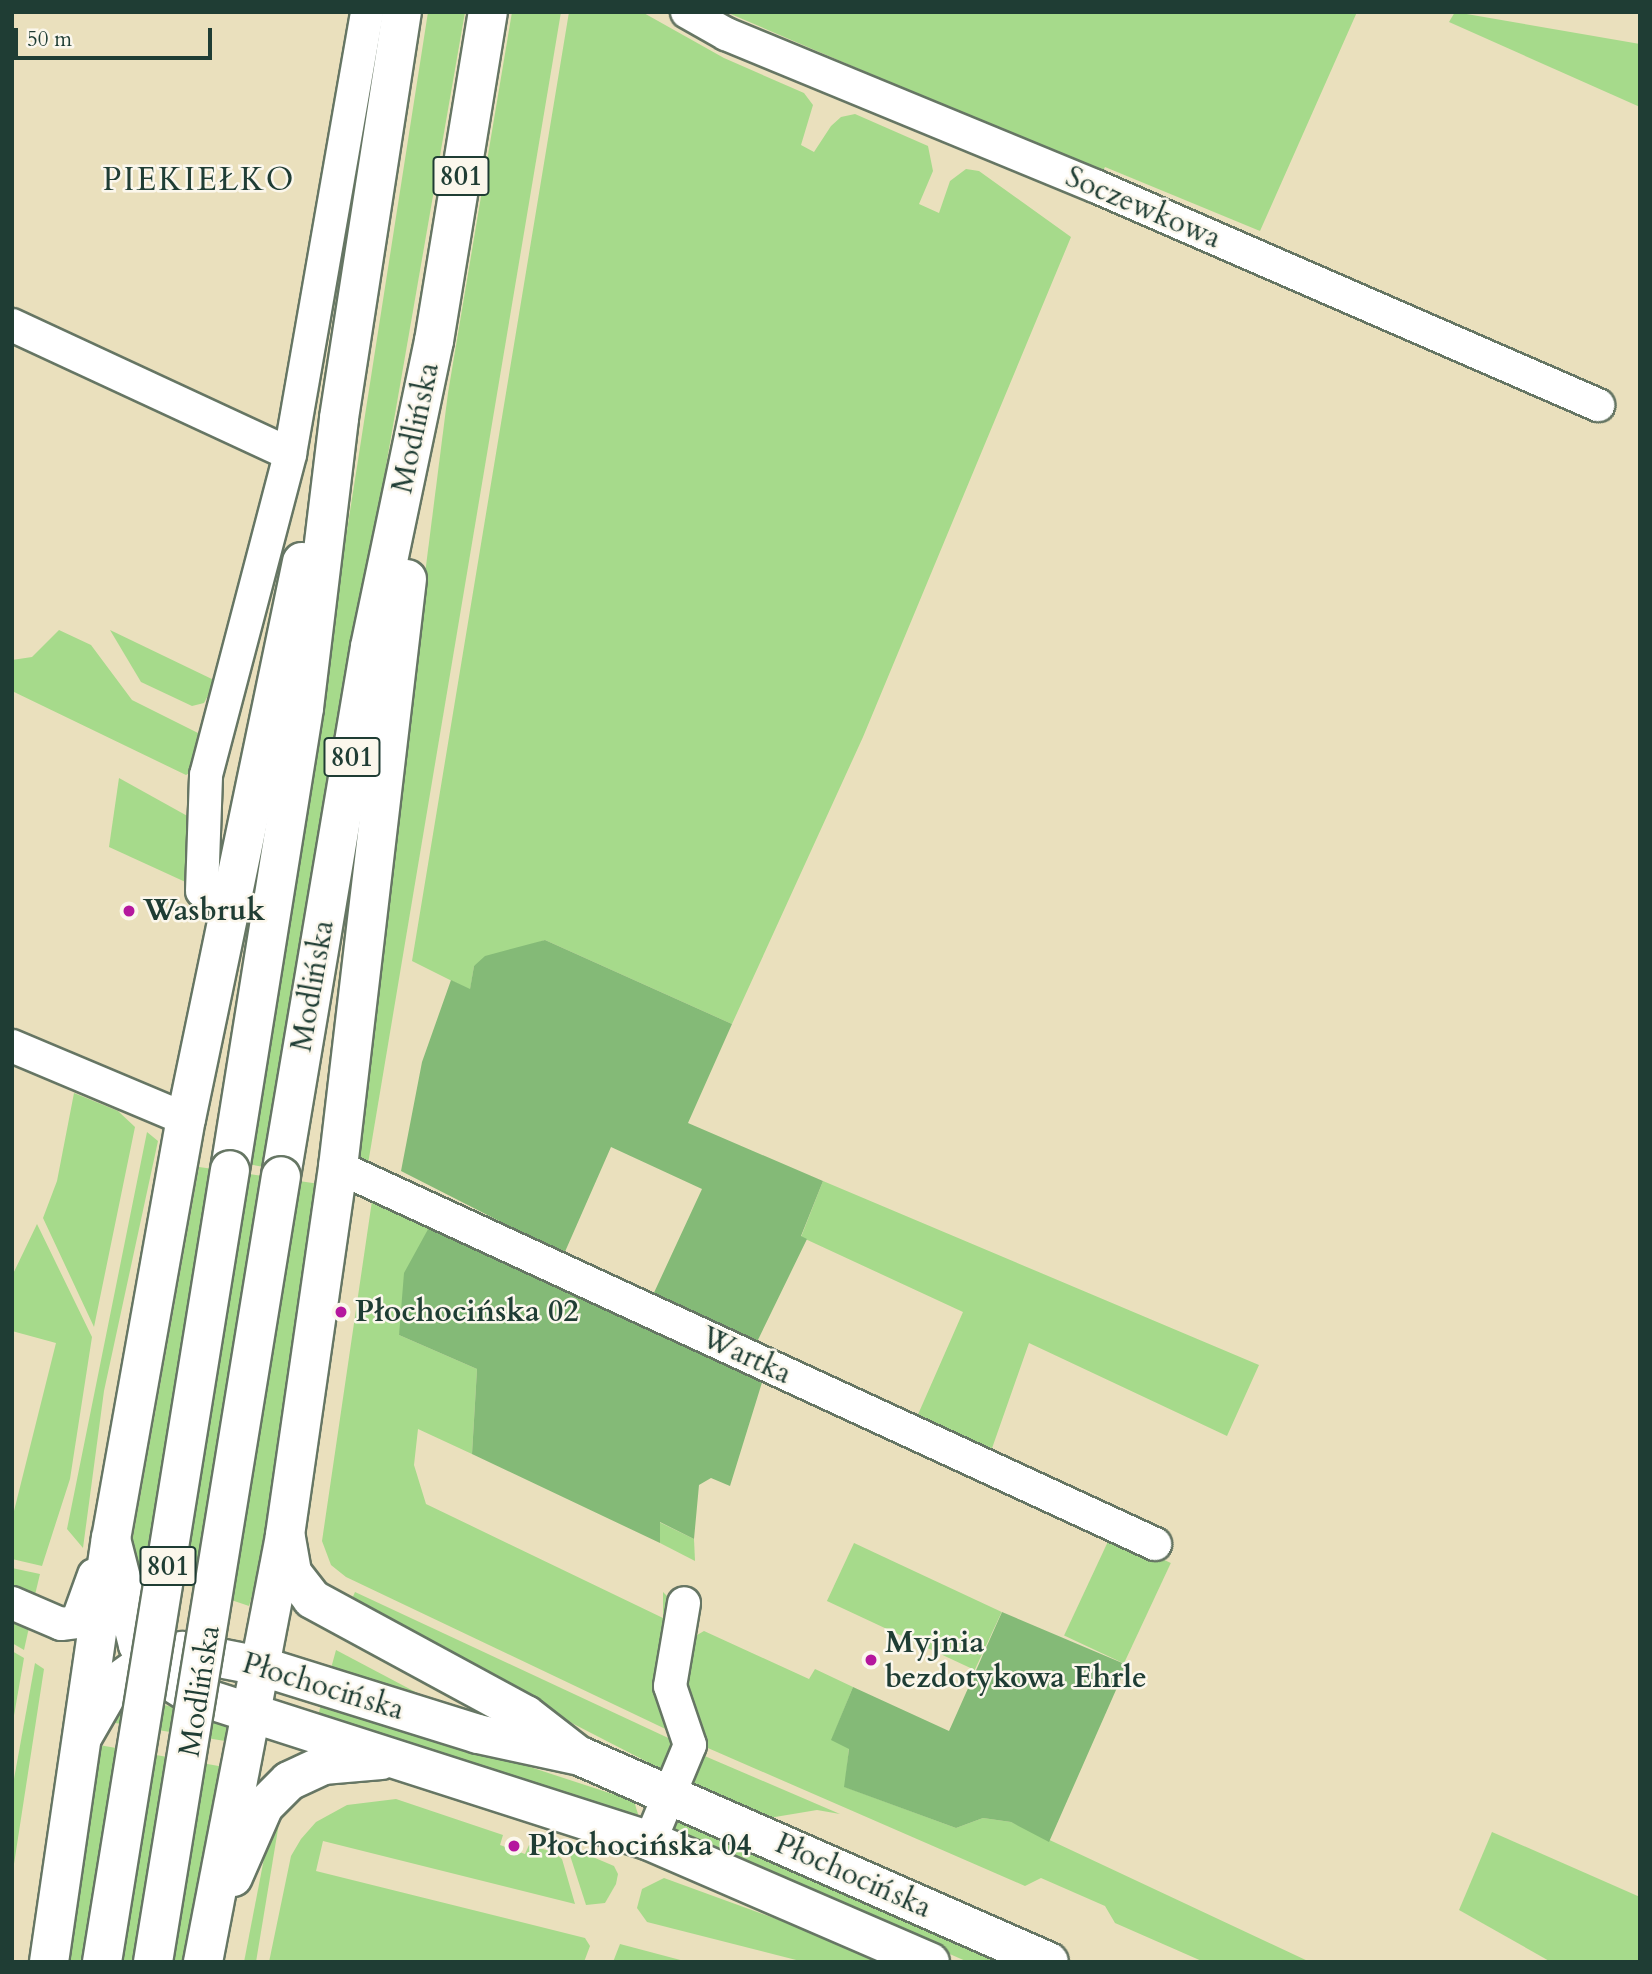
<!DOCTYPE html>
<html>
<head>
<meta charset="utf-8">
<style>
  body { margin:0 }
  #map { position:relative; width:1652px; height:1974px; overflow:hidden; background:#eae0bd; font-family:Cardo,serif }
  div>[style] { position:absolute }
  .green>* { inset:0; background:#a6da8b; transform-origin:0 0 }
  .forest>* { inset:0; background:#84ba77 }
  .roads { filter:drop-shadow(2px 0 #667664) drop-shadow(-2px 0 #667664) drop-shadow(0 2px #667664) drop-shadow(0 -2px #667664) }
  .minor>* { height:32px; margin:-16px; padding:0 16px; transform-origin:16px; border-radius:16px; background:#fff }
  .secondary>* { height:38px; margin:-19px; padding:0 19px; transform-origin:19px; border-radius:19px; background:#fff }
  .primary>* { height:38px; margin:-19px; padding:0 19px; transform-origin:19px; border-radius:19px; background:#fff }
  .bridges { filter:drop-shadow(2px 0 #667664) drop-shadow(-2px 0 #667664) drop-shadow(0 2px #667664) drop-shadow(0 -2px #667664) }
  .primary-bridge>* { height:38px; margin:-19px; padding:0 19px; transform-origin:19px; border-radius:19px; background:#fff }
  .dots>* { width:19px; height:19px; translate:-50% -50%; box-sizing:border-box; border:4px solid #fbf7ec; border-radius:50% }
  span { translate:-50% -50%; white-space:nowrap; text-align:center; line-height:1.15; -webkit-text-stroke:5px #fbf7ec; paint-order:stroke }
  .shield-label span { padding:2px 5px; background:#fbf7ec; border:2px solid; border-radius:5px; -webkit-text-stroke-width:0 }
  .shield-label { font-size:28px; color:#1f3d34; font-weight:700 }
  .street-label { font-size:30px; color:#1f3d34 }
  .poi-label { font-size:30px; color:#1f3d34; font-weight:700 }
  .left { translate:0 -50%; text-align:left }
  .neighbourhood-label { font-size:32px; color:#1f3d34; letter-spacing:2px }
  .frame { position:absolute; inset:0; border:14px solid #1f3d34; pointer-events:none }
  .scale { position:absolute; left:14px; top:28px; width:198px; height:32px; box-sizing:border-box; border:4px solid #1f3d34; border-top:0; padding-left:9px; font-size:21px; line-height:24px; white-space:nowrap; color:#1f3d34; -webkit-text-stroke:5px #fbf7ec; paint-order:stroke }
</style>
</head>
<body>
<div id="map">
  <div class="green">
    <div style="clip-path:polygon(428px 12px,465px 12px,264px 1167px,248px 1164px)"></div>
    <div style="clip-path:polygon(512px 12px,561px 12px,368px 1164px,358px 1157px,377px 951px,448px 393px)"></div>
    <div style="clip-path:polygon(569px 12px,642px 12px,724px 58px,804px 93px,813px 105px,801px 145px,814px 152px,831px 126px,841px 117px,855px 114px,928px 146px,933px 171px,919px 204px,939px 213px,950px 181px,966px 169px,979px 171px,1071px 237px,863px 737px,732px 1024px,545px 940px,474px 966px,470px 990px,412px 961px)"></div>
    <div style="clip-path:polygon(726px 12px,1357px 12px,1260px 231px,1105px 167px,1102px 173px)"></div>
    <div style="clip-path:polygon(1455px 12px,1640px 44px,1640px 107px,1449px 22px)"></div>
    <div style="clip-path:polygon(59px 630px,91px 645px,132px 700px,198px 733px,201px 739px,191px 772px,186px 775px,12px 691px,12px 660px,32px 657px)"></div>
    <div style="clip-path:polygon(110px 630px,216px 681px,204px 703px,192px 706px,141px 682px)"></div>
    <div style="clip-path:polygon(119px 778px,191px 818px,192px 885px,109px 847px)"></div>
    <div style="clip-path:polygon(74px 1093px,118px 1111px,135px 1127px,94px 1327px,43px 1218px,57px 1181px)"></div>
    <div style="clip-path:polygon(147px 1132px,158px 1141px,104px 1391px,83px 1548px,67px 1529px)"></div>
    <div style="clip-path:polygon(199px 1167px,320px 1184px,266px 1546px,249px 1606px,128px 1565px)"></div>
    <div style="clip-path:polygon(823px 1181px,1259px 1365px,1227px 1436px,1029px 1343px,990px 1454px,916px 1419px,963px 1312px,801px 1237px)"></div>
    <div style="clip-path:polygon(373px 1194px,432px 1222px,399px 1335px,477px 1369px,472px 1454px,418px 1429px,414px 1465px,426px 1504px,663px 1618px,663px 1592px,670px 1599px,676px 1734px,346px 1577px,331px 1565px,322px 1541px)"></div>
    <div style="clip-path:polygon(37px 1224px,92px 1337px,70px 1479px,42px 1566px,12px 1559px,12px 1519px,56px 1343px,12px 1331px,12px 1276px)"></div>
    <div style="clip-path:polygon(659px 1522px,694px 1539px,695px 1561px,660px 1543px)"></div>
    <div style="left:1111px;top:1535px;width:66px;height:111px;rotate:25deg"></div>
    <div style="left:854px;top:1543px;width:163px;height:64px;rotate:25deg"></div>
    <div style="clip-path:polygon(12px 1568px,40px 1574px,34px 1599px,12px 1591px)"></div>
    <div style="clip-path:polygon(355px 1592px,679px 1743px,663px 1770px,348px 1608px)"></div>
    <div style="clip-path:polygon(12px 1616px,30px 1623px,24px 1650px,12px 1643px)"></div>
    <div style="clip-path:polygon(704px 1631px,809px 1679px,815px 1669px,853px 1687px,832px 1739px,849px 1748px,845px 1787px,956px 1828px,983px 1818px,1011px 1822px,1310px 1962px,1204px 1962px,1115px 1923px,1105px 1906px,1041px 1878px,1025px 1886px,701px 1745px,682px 1685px,690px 1639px)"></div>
    <div style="clip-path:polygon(336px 1650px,423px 1696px,424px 1699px,330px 1672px)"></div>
    <div style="clip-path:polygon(12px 1651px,24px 1658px,12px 1727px)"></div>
    <div style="clip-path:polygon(35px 1663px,44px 1669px,12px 1877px,12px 1790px)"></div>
    <div style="clip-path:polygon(322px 1699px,634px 1801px,638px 1814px,634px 1817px,318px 1717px)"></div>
    <div style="clip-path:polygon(139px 1700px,223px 1717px,228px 1721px,225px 1741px,109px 1722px,120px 1708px)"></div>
    <div style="left:99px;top:1745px;width:123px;height:220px;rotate:10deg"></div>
    <div style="clip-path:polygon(700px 1754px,840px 1814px,817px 1810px,769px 1818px,693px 1786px)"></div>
    <div style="clip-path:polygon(396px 1799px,503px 1835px,500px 1845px,525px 1854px,529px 1845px,553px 1852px,562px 1859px,575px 1904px,323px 1841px,316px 1871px,585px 1938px,590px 1946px,584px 1962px,269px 1962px,291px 1856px,301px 1839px,316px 1822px,347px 1805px)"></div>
    <div style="clip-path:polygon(280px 1817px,256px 1962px,244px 1962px,266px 1848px)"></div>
    <div style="clip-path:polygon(681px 1820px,1009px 1962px,968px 1962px,668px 1831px)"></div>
    <div style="clip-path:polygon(1492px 1832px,1640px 1897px,1640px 1962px,1551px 1962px,1459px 1910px)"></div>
    <div style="clip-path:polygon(567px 1846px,614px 1866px,618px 1874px,616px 1884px,605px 1903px,586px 1905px)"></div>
    <div style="clip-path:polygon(664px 1878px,848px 1945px,887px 1962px,804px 1962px,647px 1922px,637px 1908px,642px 1889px)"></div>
    <div style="clip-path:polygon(620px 1944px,688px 1962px,613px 1962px)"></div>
  </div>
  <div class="forest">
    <div style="clip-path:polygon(545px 940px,732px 1024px,688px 1123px,823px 1181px,801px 1236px,807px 1239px,755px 1346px,652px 1297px,702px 1189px,611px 1147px,564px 1254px,401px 1171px,422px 1062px,451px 980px,470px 989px,474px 966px,485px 956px)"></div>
    <div style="clip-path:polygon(432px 1222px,764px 1376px,730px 1486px,711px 1478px,699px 1485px,694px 1539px,660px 1522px,660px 1543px,472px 1454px,477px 1369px,399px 1335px,404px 1273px)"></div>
    <div style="clip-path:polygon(1002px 1612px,1127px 1665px,1049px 1842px,1011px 1822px,983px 1818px,956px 1828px,844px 1787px,849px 1749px,831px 1740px,853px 1687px,949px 1731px)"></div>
  </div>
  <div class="roads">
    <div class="minor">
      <div style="left:687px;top:12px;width:45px;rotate:29.4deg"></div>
      <div style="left:726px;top:34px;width:399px;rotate:22.4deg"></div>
      <div style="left:1095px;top:186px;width:549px;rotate:23.53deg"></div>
      <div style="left:12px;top:325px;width:306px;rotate:24.9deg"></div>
      <div style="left:202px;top:891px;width:116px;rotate:-88deg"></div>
      <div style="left:206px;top:775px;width:332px;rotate:-75.3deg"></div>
      <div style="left:290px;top:454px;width:449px;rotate:-80.1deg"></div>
      <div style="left:12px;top:1046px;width:189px;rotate:22.8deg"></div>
      <div style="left:338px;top:1167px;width:900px;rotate:24.77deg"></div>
      <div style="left:12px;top:1603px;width:53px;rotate:23.2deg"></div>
      <div style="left:61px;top:1624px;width:16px;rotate:-7deg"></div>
      <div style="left:77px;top:1622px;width:50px;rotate:-70.1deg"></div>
      <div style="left:650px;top:1841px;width:104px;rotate:-67.4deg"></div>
      <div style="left:690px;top:1745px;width:62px;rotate:-108.7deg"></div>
      <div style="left:670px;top:1686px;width:84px;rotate:-80.4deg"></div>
    </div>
    <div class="secondary">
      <div style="left:286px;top:1538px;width:36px;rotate:80deg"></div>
      <div style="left:292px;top:1573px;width:33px;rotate:52deg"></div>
      <div style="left:312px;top:1599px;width:243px;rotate:28.5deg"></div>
      <div style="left:526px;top:1715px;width:62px;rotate:37.8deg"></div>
      <div style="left:111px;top:1539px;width:109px;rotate:75.7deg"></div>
      <div style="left:138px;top:1645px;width:39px;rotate:52deg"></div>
      <div style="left:162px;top:1676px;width:32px;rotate:32deg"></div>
      <div style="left:189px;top:1693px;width:484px;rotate:17.8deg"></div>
      <div style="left:650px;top:1841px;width:305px;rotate:23.4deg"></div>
      <div style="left:84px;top:1734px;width:54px;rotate:-60.1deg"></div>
      <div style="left:111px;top:1687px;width:44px;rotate:-35.8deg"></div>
      <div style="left:147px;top:1661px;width:37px;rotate:-16deg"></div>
      <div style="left:183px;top:1651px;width:78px;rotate:11deg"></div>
      <div style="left:260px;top:1666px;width:228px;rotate:17.3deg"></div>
      <div style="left:478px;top:1734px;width:104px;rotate:12.2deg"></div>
      <div style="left:580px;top:1756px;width:512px;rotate:23.71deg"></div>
      <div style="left:233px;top:1877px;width:77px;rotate:-66.4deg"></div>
      <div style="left:264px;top:1806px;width:35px;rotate:-45deg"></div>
      <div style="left:289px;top:1781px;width:38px;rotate:-25deg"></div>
      <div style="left:323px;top:1765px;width:58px;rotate:-4.9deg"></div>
      <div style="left:49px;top:1962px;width:428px;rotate:-81.7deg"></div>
      <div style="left:111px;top:1539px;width:427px;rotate:-79.9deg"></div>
      <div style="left:203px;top:1962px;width:435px;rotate:-79.1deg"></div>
      <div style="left:285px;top:1535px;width:372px;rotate:-81.8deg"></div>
    </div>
    <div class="primary">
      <div style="left:186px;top:1119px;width:569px;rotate:-78.24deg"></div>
      <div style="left:338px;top:1167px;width:592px;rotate:-83.31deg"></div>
      <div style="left:230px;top:1170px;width:468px;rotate:-80.9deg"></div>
      <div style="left:304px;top:708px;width:292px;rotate:-83.1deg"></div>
      <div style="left:339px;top:418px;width:411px;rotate:-81.2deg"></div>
      <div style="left:281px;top:1176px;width:536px;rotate:-80.45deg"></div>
      <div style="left:370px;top:647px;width:313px;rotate:-78.2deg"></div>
      <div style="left:434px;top:341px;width:333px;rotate:-80.7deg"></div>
    </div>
  </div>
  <div class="bridges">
    <div class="primary-bridge">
      <div style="left:102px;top:1962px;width:802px;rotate:-80.82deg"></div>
      <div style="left:153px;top:1962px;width:796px;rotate:-80.75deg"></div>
    </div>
  </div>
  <div class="dots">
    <div style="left:129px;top:911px;background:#b5179e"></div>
    <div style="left:341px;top:1312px;background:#b5179e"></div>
    <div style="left:871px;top:1660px;background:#b5179e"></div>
    <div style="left:514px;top:1846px;background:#b5179e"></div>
  </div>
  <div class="shield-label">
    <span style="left:461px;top:176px">801</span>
    <span style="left:352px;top:757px">801</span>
    <span style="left:168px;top:1566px">801</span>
  </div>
  <div class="street-label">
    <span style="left:1143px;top:208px;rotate:23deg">Soczewkowa</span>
    <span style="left:416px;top:428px;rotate:-78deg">Modlińska</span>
    <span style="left:313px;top:986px;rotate:-80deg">Modlińska</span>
    <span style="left:746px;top:1356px;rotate:25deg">Wartka</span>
    <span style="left:323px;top:1687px;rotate:17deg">Płochocińska</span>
    <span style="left:200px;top:1691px;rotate:-81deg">Modlińska</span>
    <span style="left:853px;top:1876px;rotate:24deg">Płochocińska</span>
  </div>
  <div class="poi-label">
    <span class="left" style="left:143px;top:911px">Wasbruk</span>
    <span class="left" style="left:355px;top:1312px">Płochocińska 02</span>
    <span class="left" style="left:885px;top:1660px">Myjnia<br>bezdotykowa Ehrle</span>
    <span class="left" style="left:528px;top:1846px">Płochocińska 04</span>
  </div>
  <div class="neighbourhood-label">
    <span style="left:199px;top:180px">PIEKIEŁKO</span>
  </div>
  <div class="frame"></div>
  <div class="scale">50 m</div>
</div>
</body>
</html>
